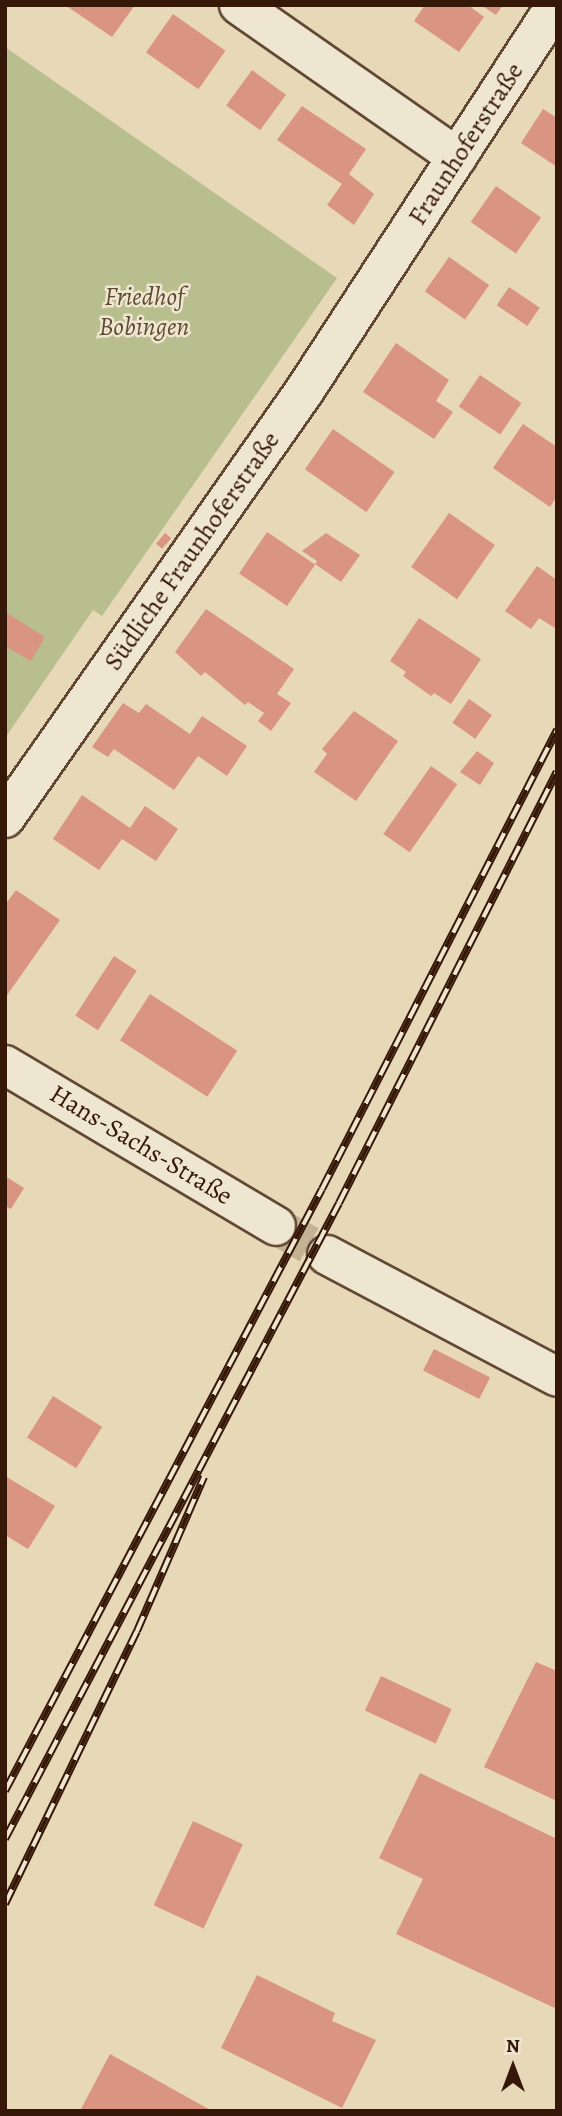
<!DOCTYPE html>
<html>
<head>
<meta charset="utf-8">
<style>
  body { margin:0 }
  #map { position:relative; width:562px; height:2116px; overflow:hidden; background:#e7d8b8; font-family:Alegreya,serif }
  div>[style] { position:absolute }
  .green>* { inset:0; background:#b8be8d }
  .building>* { inset:0; background:#da9482; transform-origin:0 0 }
  .minor-tunnel>* { height:38px; margin-top:-19px; transform-origin:0; background:repeating-linear-gradient(90deg,#c4b295 0 38px,transparent 0 57px) }
  .roads { filter:drop-shadow(2px 0 #624834) drop-shadow(-2px 0 #624834) drop-shadow(0 2px #624834) drop-shadow(0 -2px #624834) }
  .minor>* { height:38px; margin:-19px; padding:0 19px; transform-origin:19px; border-radius:19px; background:#efe6d1 }
  .rail>* { height:8px; margin-top:-4px; transform-origin:0; background:repeating-linear-gradient(90deg,#efe6d1 0 16px,#361808 0 32px); box-sizing:border-box; border-block:2px solid #361808 }
  span { translate:-50% -50%; white-space:nowrap; text-align:center; line-height:1.15; -webkit-text-stroke:5px #efe6d1; paint-order:stroke }
  .street-label { font-size:26px; color:#361808 }
  .park-label { font-size:26px; color:#5d4a30; font-style:italic }
  .frame { position:absolute; inset:0; border:7px solid #361808; pointer-events:none }
  .north { position:absolute; left:478px; top:2032px; width:70px; height:70px; -webkit-text-stroke:5px #efe6d1; paint-order:stroke; rotate:0deg; font-size:19px; font-weight:700; line-height:28px; text-align:center; color:#361808 }
  .north::after { content:''; display:block; margin:auto; width:24px; height:32px; background:#361808; clip-path:polygon(50% 0,100% 100%,50% 72%,0 100%) }
</style>
</head>
<body>
<div id="map">
  <div class="green">
    <div style="clip-path:polygon(5px 47px,337px 278px,102px 616px,93px 610px,5px 738px)"></div>
  </div>
  <div class="building">
    <div style="clip-path:polygon(65px 5px,135px 5px,112px 37px)"></div>
    <div style="clip-path:polygon(425px 5px,468px 5px,484px 17px,459px 52px,414px 21px)"></div>
    <div style="clip-path:polygon(481px 5px,503px 5px,496px 15px)"></div>
    <div style="left:173px;top:14px;width:64px;height:47px;rotate:35deg"></div>
    <div style="left:252px;top:70px;width:42px;height:44px;rotate:36deg"></div>
    <div style="clip-path:polygon(302px 106px,366px 149px,349px 174px,374px 194px,354px 225px,327px 205px,342px 184px,277px 140px)"></div>
    <div style="clip-path:polygon(543px 109px,557px 118px,557px 167px,521px 143px)"></div>
    <div style="left:496px;top:186px;width:55px;height:44px;rotate:35deg"></div>
    <div style="left:449px;top:257px;width:49px;height:42px;rotate:35deg"></div>
    <div style="left:509px;top:287px;width:37px;height:22px;rotate:34deg"></div>
    <div style="clip-path:polygon(396px 343px,449px 380px,436px 401px,453px 412px,434px 439px,363px 392px)"></div>
    <div style="left:480px;top:375px;width:50px;height:38px;rotate:34deg"></div>
    <div style="clip-path:polygon(523px 424px,557px 447px,557px 496px,550px 507px,493px 468px)"></div>
    <div style="left:333px;top:429px;width:75px;height:49px;rotate:35deg"></div>
    <div style="left:449px;top:513px;width:56px;height:66px;rotate:35deg"></div>
    <div style="left:267px;top:532px;width:58px;height:50px;rotate:34deg"></div>
    <div style="left:165px;top:533px;width:8px;height:14px;rotate:40deg"></div>
    <div style="clip-path:polygon(326px 533px,360px 555px,341px 582px,315px 564px,317px 561px,302px 551px)"></div>
    <div style="clip-path:polygon(537px 566px,557px 580px,555px 628px,539px 618px,531px 629px,505px 611px)"></div>
    <div style="clip-path:polygon(206px 609px,294px 669px,277px 694px,291px 703px,271px 731px,258px 721px,264px 713px,248px 702px,245px 705px,205px 672px,201px 676px,175px 652px)"></div>
    <div style="clip-path:polygon(5px 612px,45px 637px,31px 661px,5px 646px)"></div>
    <div style="clip-path:polygon(419px 618px,481px 659px,451px 704px,434px 693px,431px 696px,403px 676px,406px 672px,390px 661px)"></div>
    <div style="left:469px;top:699px;width:28px;height:29px;rotate:35deg"></div>
    <div style="clip-path:polygon(123px 703px,139px 713px,146px 704px,190px 734px,202px 716px,247px 746px,227px 776px,198px 756px,174px 790px,114px 749px,108px 757px,92px 747px)"></div>
    <div style="clip-path:polygon(354px 711px,398px 741px,356px 801px,314px 772px,327px 754px,322px 749px)"></div>
    <div style="clip-path:polygon(477px 751px,494px 763px,480px 785px,460px 772px)"></div>
    <div style="left:431px;top:766px;width:32px;height:83px;rotate:35deg"></div>
    <div style="clip-path:polygon(82px 795px,130px 828px,145px 806px,178px 829px,156px 861px,122px 839px,99px 870px,53px 839px)"></div>
    <div style="clip-path:polygon(16px 890px,60px 920px,5px 998px,5px 905px)"></div>
    <div style="left:114px;top:956px;width:27px;height:71px;rotate:33deg"></div>
    <div style="left:150px;top:994px;width:104px;height:55px;rotate:33deg"></div>
    <div style="clip-path:polygon(5px 1176px,24px 1188px,11px 1209px,5px 1206px)"></div>
    <div style="left:434px;top:1349px;width:63px;height:24px;rotate:27deg"></div>
    <div style="left:53px;top:1396px;width:58px;height:49px;rotate:32deg"></div>
    <div style="clip-path:polygon(5px 1476px,55px 1506px,28px 1549px,5px 1535px)"></div>
    <div style="clip-path:polygon(536px 1662px,557px 1671px,557px 1801px,484px 1767px)"></div>
    <div style="left:381px;top:1676px;width:78px;height:38px;rotate:25deg"></div>
    <div style="clip-path:polygon(420px 1773px,557px 1839px,557px 2009px,396px 1934px,423px 1879px,379px 1858px)"></div>
    <div style="left:193px;top:1821px;width:55px;height:93px;rotate:25deg"></div>
    <div style="clip-path:polygon(257px 1975px,335px 2013px,332px 2021px,376px 2040px,342px 2108px,221px 2048px)"></div>
    <div style="clip-path:polygon(110px 2054px,212px 2111px,80px 2111px)"></div>
  </div>
  <div class="minor-tunnel">
    <div style="left:276px;top:1226px;width:59px;rotate:29.6deg"></div>
  </div>
  <div class="roads">
    <div class="minor">
      <div style="left:239px;top:5px;width:266px;rotate:34.9deg"></div>
      <div style="left:5px;top:818px;width:523px;rotate:-54.97deg"></div>
      <div style="left:305px;top:390px;width:460px;rotate:-56.9deg"></div>
      <div style="left:5px;top:1065px;width:315px;rotate:30.7deg"></div>
      <div style="left:327px;top:1255px;width:260px;rotate:27.9deg"></div>
    </div>
  </div>
  <div class="rail">
    <div style="left:5px;top:1791px;width:680px;rotate:-62.23deg"></div>
    <div style="left:322px;top:1189px;width:516px;rotate:-62.89deg"></div>
    <div style="left:5px;top:1839px;width:718px;rotate:-62.29deg"></div>
    <div style="left:339px;top:1203px;width:483px;rotate:-63.2deg"></div>
    <div style="left:5px;top:1904px;width:303px;rotate:-64.2deg"></div>
    <div style="left:137px;top:1631px;width:168px;rotate:-66.5deg"></div>
  </div>
  <div class="street-label">
    <span style="left:466px;top:144px;rotate:-57deg">Fraunhoferstraße</span>
    <span style="left:192px;top:551px;rotate:-55deg">Südliche Fraunhoferstraße</span>
    <span style="left:141px;top:1145px;rotate:31deg">Hans-Sachs-Straße</span>
  </div>
  <div class="park-label">
    <span style="left:144px;top:312px">Friedhof<br>Bobingen</span>
  </div>
  <div class="frame"></div>
  <div class="north">N</div>
</div>
</body>
</html>
